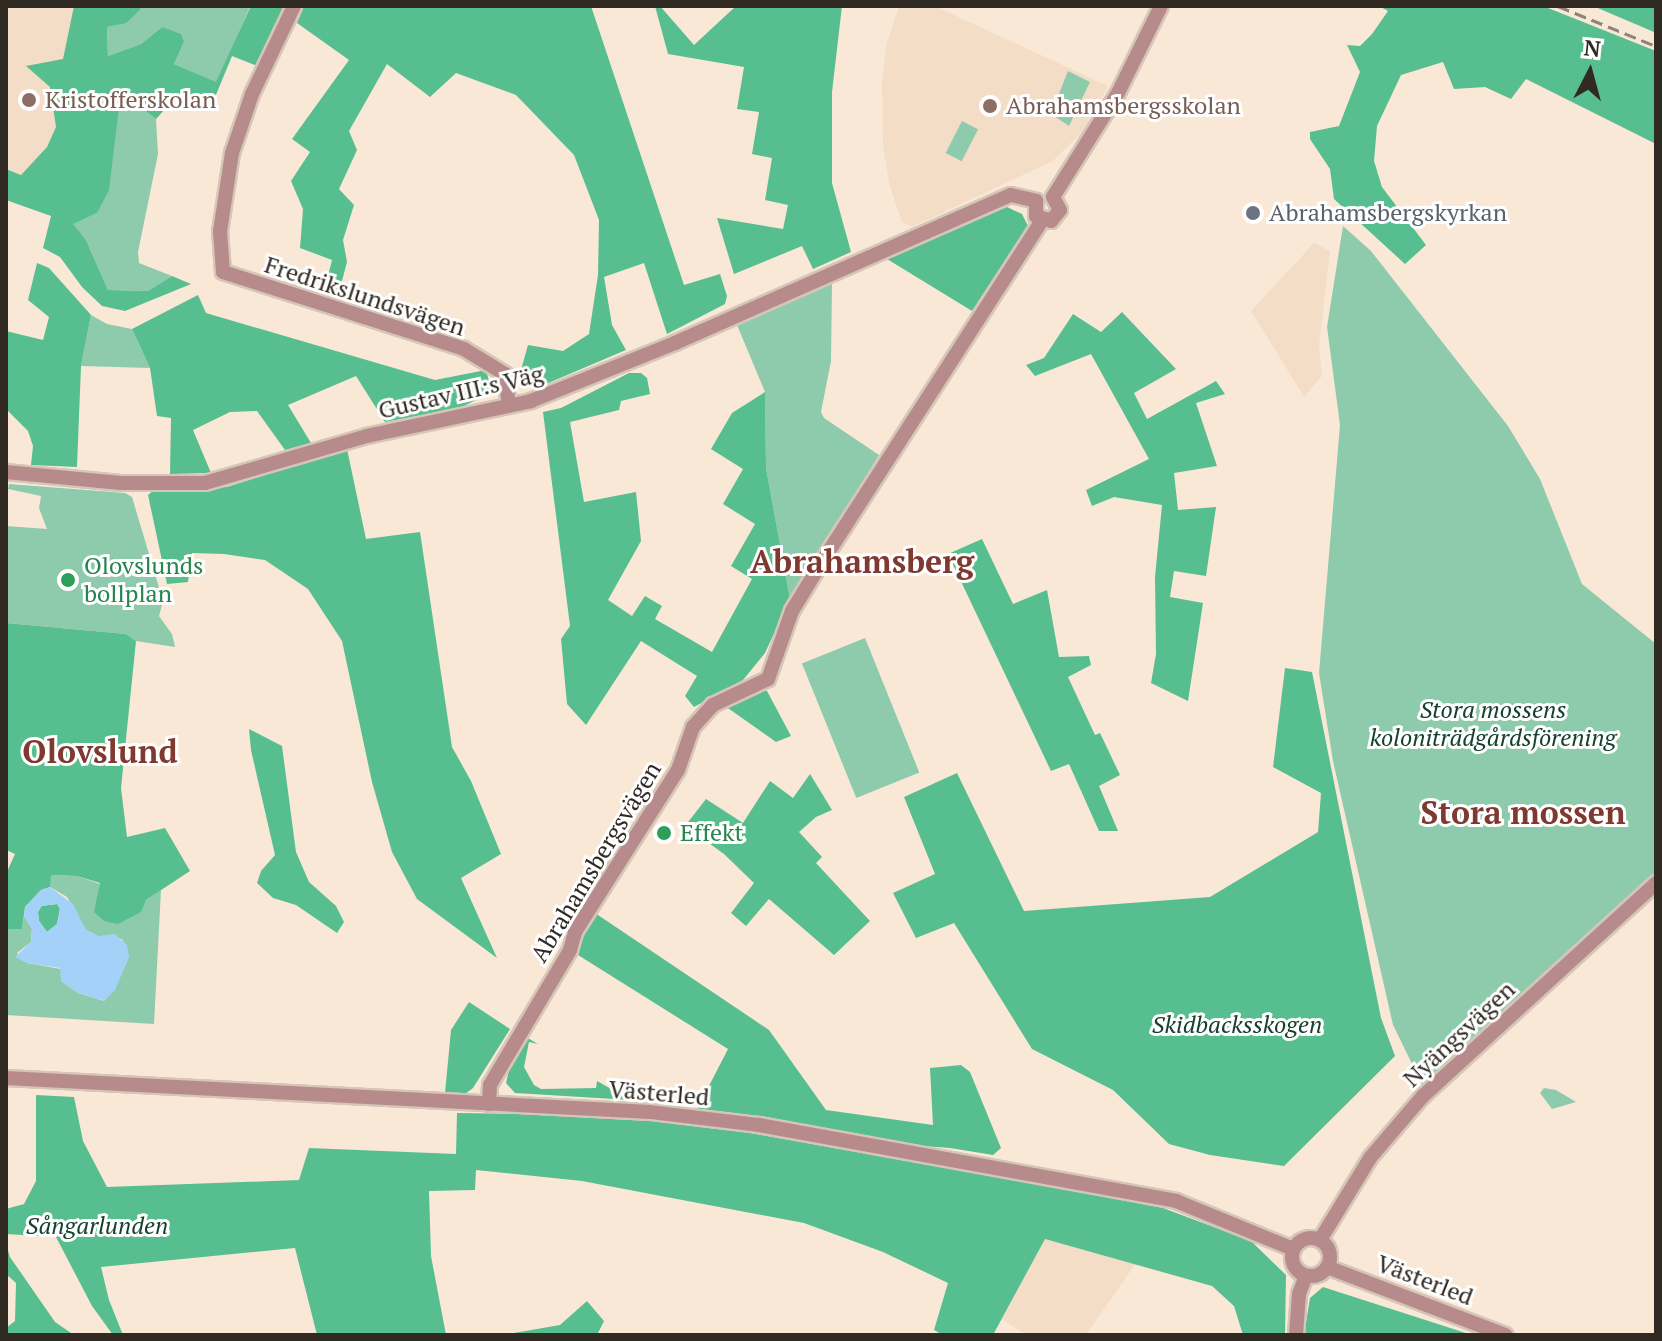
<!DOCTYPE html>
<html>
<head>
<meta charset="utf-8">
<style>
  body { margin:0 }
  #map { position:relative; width:1662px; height:1341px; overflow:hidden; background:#fae8d7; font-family:"PT Serif",serif }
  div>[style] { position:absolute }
  .built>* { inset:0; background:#f4ddc6 }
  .green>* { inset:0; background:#8dcbac; transform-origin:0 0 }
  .forest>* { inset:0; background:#57be90 }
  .water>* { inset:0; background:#a4d1f7 }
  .roads { filter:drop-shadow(2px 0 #d6c6b7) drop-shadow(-2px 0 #d6c6b7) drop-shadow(0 2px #d6c6b7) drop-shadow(0 -2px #d6c6b7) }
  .tertiary>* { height:14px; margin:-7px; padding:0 7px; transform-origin:7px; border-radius:7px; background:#b78b8c }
  .tertiary>.ring { margin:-7px; padding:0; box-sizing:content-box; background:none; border:14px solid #b78b8c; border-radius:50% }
  .rail>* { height:3px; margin-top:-1.5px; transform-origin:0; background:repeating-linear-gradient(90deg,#908478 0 12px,transparent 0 18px) }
  .dots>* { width:22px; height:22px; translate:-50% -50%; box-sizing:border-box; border:4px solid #fff; border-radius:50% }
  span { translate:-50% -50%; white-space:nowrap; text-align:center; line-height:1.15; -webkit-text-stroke:6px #fff; paint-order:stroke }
  .education-label { font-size:24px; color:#785e54 }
  .left { translate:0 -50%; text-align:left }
  .worship-label { font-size:24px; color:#5b616d }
  .street-label { font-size:24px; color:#302a23 }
  .leisure-label { font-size:24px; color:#27864d }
  .park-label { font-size:24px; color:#15412e; font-style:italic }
  .district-label { font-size:32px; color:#803930; font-weight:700 }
  .frame { position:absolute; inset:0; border:8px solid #302a23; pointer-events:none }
  .north { position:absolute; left:1550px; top:32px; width:80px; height:80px; -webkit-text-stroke:6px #fff; paint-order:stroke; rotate:6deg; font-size:22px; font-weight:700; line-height:32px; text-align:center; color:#302a23 }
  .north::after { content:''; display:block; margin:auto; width:28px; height:36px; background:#302a23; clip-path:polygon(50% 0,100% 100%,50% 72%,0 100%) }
</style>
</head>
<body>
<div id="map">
  <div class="built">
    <div style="clip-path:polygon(6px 6px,74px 6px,63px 59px,50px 87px,56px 127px,47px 147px,21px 175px,6px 169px)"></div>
    <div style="clip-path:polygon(899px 6px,935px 6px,1108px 86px,1087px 127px,1053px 161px,912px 227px,902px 222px,890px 187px,883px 146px,882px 81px,887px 42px)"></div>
    <div style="clip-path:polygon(1314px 243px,1330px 251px,1319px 345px,1322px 376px,1304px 397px,1251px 311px)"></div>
    <div style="clip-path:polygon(1045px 1239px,1136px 1263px,1086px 1335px,1026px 1335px,1002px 1319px)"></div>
  </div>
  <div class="green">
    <div style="clip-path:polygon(140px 6px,247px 6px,250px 7px,217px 83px,174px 64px,184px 42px,162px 27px,141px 44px,108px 56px,107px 27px,126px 22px,140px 10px)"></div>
    <div style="clip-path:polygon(1068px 71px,1090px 82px,1069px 126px,1051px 114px)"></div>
    <div style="clip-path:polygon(119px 107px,140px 107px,156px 119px,158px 154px,138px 252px,139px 263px,172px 276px,148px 291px,108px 290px,86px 240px,72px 224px,97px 213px)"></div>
    <div style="left:962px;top:121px;width:18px;height:36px;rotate:27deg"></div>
    <div style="clip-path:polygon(1343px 226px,1371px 251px,1508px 426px,1540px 479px,1582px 584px,1656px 644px,1656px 874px,1422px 1084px,1393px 1025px,1333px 761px,1319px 673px,1340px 425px,1327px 327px)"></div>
    <div style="clip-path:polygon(832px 283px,831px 361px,821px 412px,824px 418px,879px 455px,790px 599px,766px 468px,765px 392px,737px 325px)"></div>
    <div style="clip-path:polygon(91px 315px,107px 324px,132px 329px,150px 368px,81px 366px)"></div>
    <div style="clip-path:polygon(9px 484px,125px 493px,132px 497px,163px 601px,159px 616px,172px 634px,175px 647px,136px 641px,126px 634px,6px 623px,6px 526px,47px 529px,39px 508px,41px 496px,8px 489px)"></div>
    <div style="left:865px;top:638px;width:145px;height:68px;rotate:68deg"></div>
    <div style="clip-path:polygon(50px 875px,77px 876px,100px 884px,98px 904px,146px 900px,161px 890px,154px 1024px,6px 1015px,6px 929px,22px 929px,24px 916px,32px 929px,31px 942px,17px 953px,27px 963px,61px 969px,61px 981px,78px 993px,104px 1001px,114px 990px,129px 957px,122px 939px,98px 936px,86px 930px,67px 897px,50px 887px)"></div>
    <div style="clip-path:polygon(1544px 1088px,1556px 1090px,1576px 1102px,1552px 1109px,1540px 1093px)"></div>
  </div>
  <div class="forest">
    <div style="clip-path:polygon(74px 6px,140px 6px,140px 10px,126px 23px,107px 27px,108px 56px,141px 44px,162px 27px,181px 34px,184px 42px,174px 64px,216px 82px,250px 8px,247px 6px,284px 6px,257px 66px,232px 56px,211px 107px,178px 95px,156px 119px,140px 107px,119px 107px,109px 190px,97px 213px,73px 224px,86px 240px,108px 290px,148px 291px,172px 276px,191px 284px,125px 311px,102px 306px,82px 287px,60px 257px,43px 248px,51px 216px,6px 200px,6px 169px,21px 175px,47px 147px,56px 127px,50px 87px,26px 66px,63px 59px)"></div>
    <div style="clip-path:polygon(304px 6px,591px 6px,684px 285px,720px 274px,727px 296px,725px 304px,667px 334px,644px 263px,604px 277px,612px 325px,626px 350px,539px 387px,525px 386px,519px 377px,528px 345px,563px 351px,589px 334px,598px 275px,599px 220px,574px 155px,516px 95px,456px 73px,430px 97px,387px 64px,349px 131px,357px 150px,339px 189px,354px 205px,343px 240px,347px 262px,337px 300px,323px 296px,332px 260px,300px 248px,303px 209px,291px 181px,310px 152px,292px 139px,349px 60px,297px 23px)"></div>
    <div style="clip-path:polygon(655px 6px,660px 6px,694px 45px,736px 6px,842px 6px,832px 92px,832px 183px,851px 252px,813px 269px,802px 246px,734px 274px,717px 218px,783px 229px,788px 205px,765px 200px,772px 158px,752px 154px,759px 112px,737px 109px,744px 67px,668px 54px)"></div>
    <div style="clip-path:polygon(1379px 6px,1543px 6px,1656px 51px,1656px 144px,1526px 79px,1511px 99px,1485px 87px,1454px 89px,1443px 62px,1401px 75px,1377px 126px,1374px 161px,1382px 187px,1426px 245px,1405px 264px,1334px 199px,1330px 169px,1310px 139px,1310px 132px,1339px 126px,1360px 72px,1347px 45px,1360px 46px,1372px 34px,1388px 11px)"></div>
    <div style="clip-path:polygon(1593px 6px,1656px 6px,1656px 33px,1647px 29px)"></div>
    <div style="clip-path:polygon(1007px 207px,1022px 214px,1028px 226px,972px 311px,887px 259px)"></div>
    <div style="clip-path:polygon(37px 263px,49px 268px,91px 315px,81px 366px,77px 467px,31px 465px,33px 446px,28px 431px,6px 409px,6px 331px,43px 340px,49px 317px,28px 300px)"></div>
    <div style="clip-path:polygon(198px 295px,206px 313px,435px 380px,486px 370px,492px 392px,460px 408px,385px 422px,356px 376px,288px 405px,311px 443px,285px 450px,257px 411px,230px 412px,193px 430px,211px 473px,170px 474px,171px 418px,157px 416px,150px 368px,132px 329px)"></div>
    <div style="clip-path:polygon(1122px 312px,1176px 369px,1134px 393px,1147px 419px,1216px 381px,1225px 394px,1196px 403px,1217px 466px,1174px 473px,1178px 510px,1216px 507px,1206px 576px,1174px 571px,1170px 597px,1203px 603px,1188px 701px,1151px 683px,1156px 654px,1155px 577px,1162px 505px,1114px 497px,1092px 506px,1086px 490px,1149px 459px,1091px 354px,1035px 376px,1026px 365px,1044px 358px,1073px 314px,1101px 332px)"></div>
    <div style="clip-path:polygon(629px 373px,641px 373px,647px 378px,650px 394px,621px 401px,619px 410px,570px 422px,584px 502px,636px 492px,641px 541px,608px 600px,632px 616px,645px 596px,662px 606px,655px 619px,712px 652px,752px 579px,731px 566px,755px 524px,723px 504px,743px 469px,711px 449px,732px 413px,765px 392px,766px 468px,790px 599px,765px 653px,743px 680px,694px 707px,685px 696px,697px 676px,641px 641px,586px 725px,567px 704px,561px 639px,570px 626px,543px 412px,561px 408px)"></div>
    <div style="clip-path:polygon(347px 449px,366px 539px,420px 532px,452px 747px,471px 781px,501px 854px,461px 878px,497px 958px,417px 899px,392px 852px,372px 782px,342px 641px,308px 589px,265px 560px,224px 554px,192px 553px,188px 582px,167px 584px,148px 495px,154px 490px,227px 487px)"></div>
    <div style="clip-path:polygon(982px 539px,1013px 604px,1047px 590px,1059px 657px,1089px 656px,1091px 665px,1068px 677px,1095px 735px,1100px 733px,1120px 775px,1099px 786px,1118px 831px,1099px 831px,1069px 764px,1051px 771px,948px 554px)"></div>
    <div style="clip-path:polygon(6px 623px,126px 634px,136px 641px,121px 788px,127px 837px,165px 828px,190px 871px,146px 900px,141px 912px,118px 924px,104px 921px,94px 912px,100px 883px,77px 876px,51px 875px,50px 887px,41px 890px,25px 907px,22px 929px,6px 929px,6px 874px,15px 854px,6px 850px)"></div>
    <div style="clip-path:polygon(1285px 668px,1312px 672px,1381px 1018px,1395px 1056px,1284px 1166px,1210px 1155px,1169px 1144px,1113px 1090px,1032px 1049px,954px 923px,916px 938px,893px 893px,935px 874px,904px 797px,957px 773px,1024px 911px,1210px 897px,1318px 832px,1321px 793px,1273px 767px)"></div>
    <div style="clip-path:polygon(761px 688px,767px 691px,791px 736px,776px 742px,725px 706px)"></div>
    <div style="clip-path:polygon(249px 729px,282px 746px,296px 852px,309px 882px,336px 906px,344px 922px,337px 933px,296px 905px,273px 898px,257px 883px,261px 871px,275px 855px,251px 750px)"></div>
    <div style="clip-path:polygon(810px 774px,832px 810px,816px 817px,799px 832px,822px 857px,816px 863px,870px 921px,834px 955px,769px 899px,746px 926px,731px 913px,754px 883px,724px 854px,685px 826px,706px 799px,743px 823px,770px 781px,793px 798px)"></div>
    <div style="clip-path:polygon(57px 904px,60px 909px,57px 924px,47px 932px,39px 921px,38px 912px,41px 906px)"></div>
    <div style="clip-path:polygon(592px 911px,769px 1030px,826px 1110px,933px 1125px,930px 1068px,961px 1065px,970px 1072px,1001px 1148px,993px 1155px,950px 1148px,841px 1140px,693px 1117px,728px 1049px,570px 950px)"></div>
    <div style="clip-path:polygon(469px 1002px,510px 1029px,473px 1088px,465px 1094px,445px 1093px,451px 1030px)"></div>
    <div style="clip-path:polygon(526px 1037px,538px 1044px,529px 1042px,524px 1067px,534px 1085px,541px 1089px,596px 1088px,597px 1081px,631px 1100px,515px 1093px,506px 1083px,509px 1070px)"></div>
    <div style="clip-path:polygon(36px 1095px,74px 1097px,83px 1141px,107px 1187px,299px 1180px,309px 1148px,456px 1154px,457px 1113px,655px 1116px,1075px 1191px,1163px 1208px,1251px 1241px,1286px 1275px,1285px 1335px,1243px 1335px,1234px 1306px,1212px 1286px,1045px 1239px,993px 1335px,943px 1335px,934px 1330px,948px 1283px,883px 1252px,804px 1223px,582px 1181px,476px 1170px,475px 1190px,429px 1191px,431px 1256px,446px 1335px,317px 1335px,295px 1248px,101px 1267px,109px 1300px,123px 1335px,113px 1335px,92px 1306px,56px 1237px,6px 1234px,6px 1209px,24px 1204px,36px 1181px)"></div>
    <div style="clip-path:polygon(6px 1244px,10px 1257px,55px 1322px,74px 1335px,6px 1335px,6px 1328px,15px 1321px,16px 1283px,6px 1274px)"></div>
    <div style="clip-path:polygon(1323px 1287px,1472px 1335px,1304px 1335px,1310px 1298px)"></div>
    <div style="clip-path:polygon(587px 1301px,604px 1321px,597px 1335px,503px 1335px,560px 1325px)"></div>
  </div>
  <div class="water">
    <div style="clip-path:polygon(evenodd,50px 887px,73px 904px,86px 930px,98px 936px,115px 934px,127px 945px,129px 957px,115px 990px,104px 1001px,78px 993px,61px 981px,60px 968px,27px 963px,15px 957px,31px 942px,32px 929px,24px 916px,25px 907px,41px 890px,50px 887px,57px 904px,60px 909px,57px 924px,47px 932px,39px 921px,38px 912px,42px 906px,57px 904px)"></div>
  </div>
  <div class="roads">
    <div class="tertiary">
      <div style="left:294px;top:6px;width:98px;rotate:115.5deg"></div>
      <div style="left:252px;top:94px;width:62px;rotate:108.7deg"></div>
      <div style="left:232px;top:153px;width:79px;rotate:98.7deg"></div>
      <div style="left:220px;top:231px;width:41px;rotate:85.8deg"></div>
      <div style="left:223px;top:272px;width:253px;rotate:17.7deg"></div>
      <div style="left:464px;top:349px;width:48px;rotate:31.4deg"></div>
      <div style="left:505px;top:374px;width:32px;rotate:83deg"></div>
      <div style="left:1053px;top:197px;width:123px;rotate:-58deg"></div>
      <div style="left:1118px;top:93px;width:97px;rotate:-63.7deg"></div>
      <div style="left:1036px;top:201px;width:15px;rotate:90deg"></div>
      <div style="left:1036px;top:216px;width:16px;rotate:18deg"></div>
      <div style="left:1051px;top:221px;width:14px;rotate:-51deg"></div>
      <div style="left:1060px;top:210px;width:15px;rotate:-118deg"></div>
      <div style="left:6px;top:472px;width:115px;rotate:5.5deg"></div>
      <div style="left:120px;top:483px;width:85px"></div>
      <div style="left:205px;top:483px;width:169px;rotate:-16.2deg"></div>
      <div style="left:367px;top:436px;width:168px;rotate:-12deg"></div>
      <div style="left:531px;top:401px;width:155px;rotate:-21.9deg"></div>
      <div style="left:675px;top:343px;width:367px;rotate:-23.8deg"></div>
      <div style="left:1011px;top:195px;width:26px;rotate:13deg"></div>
      <div style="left:6px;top:1078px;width:645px;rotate:3.02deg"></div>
      <div style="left:650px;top:1112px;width:110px;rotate:6.8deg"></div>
      <div style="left:759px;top:1125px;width:424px;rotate:10.3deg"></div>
      <div style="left:1176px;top:1201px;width:126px;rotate:22.3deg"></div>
      <div style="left:489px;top:1104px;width:19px;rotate:-87deg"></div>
      <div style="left:490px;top:1085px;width:157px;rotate:-59.3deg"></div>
      <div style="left:570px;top:950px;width:19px;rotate:-74deg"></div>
      <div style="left:575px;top:932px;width:192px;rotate:-57.6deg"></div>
      <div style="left:678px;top:770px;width:46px;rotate:-70.8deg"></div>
      <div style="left:693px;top:727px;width:30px;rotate:-48deg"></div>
      <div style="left:713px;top:705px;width:61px;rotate:-25.3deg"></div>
      <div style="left:768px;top:679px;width:72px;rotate:-70.6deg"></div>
      <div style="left:792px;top:611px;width:54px;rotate:-58.7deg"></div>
      <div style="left:820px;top:565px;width:409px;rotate:-57.2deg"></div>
      <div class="ring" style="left:1292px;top:1238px;width:24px;height:24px"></div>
      <div style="left:1320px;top:1240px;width:96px;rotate:-58.6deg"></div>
      <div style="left:1370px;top:1158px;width:82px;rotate:-49.5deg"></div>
      <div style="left:1423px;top:1096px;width:316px;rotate:-42.4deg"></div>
      <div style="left:1327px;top:1267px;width:191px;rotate:20.9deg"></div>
      <div style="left:1296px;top:1335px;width:41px;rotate:-85.8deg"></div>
      <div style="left:1299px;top:1294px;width:19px;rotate:-69deg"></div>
    </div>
  </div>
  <div class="rail">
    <div style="left:1558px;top:6px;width:106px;rotate:22.2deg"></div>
  </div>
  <div class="dots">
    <div style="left:29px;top:100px;background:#8d6e63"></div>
    <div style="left:990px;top:106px;background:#8d6e63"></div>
    <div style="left:1253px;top:213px;background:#6b7280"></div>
    <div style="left:68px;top:580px;background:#2e9e5b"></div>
    <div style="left:664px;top:833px;background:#2e9e5b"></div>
  </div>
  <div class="education-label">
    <span class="left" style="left:45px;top:100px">Kristofferskolan</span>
    <span class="left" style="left:1006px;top:106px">Abrahamsbergsskolan</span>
  </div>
  <div class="worship-label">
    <span class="left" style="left:1269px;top:213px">Abrahamsbergskyrkan</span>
  </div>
  <div class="street-label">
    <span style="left:365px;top:296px;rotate:18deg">Fredrikslundsvägen</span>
    <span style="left:461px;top:392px;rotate:-13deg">Gustav III:s Väg</span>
    <span style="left:596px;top:862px;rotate:-59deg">Abrahamsbergsvägen</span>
    <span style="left:1459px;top:1034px;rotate:-43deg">Nyängsvägen</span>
    <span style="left:659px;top:1093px;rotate:5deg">Västerled</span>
    <span style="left:1425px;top:1280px;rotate:21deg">Västerled</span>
  </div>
  <div class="leisure-label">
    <span class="left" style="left:84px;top:580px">Olovslunds<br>bollplan</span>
    <span class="left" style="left:680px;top:833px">Effekt</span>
  </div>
  <div class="park-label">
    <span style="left:1493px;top:724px">Stora mossens<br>koloniträdgårdsförening</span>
    <span style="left:1237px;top:1025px">Skidbacksskogen</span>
    <span style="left:97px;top:1226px">Sångarlunden</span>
  </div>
  <div class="district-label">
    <span style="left:862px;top:561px">Abrahamsberg</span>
    <span style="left:100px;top:751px">Olovslund</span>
    <span style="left:1523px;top:812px">Stora mossen</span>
  </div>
  <div class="frame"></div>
  <div class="north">N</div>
</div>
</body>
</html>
